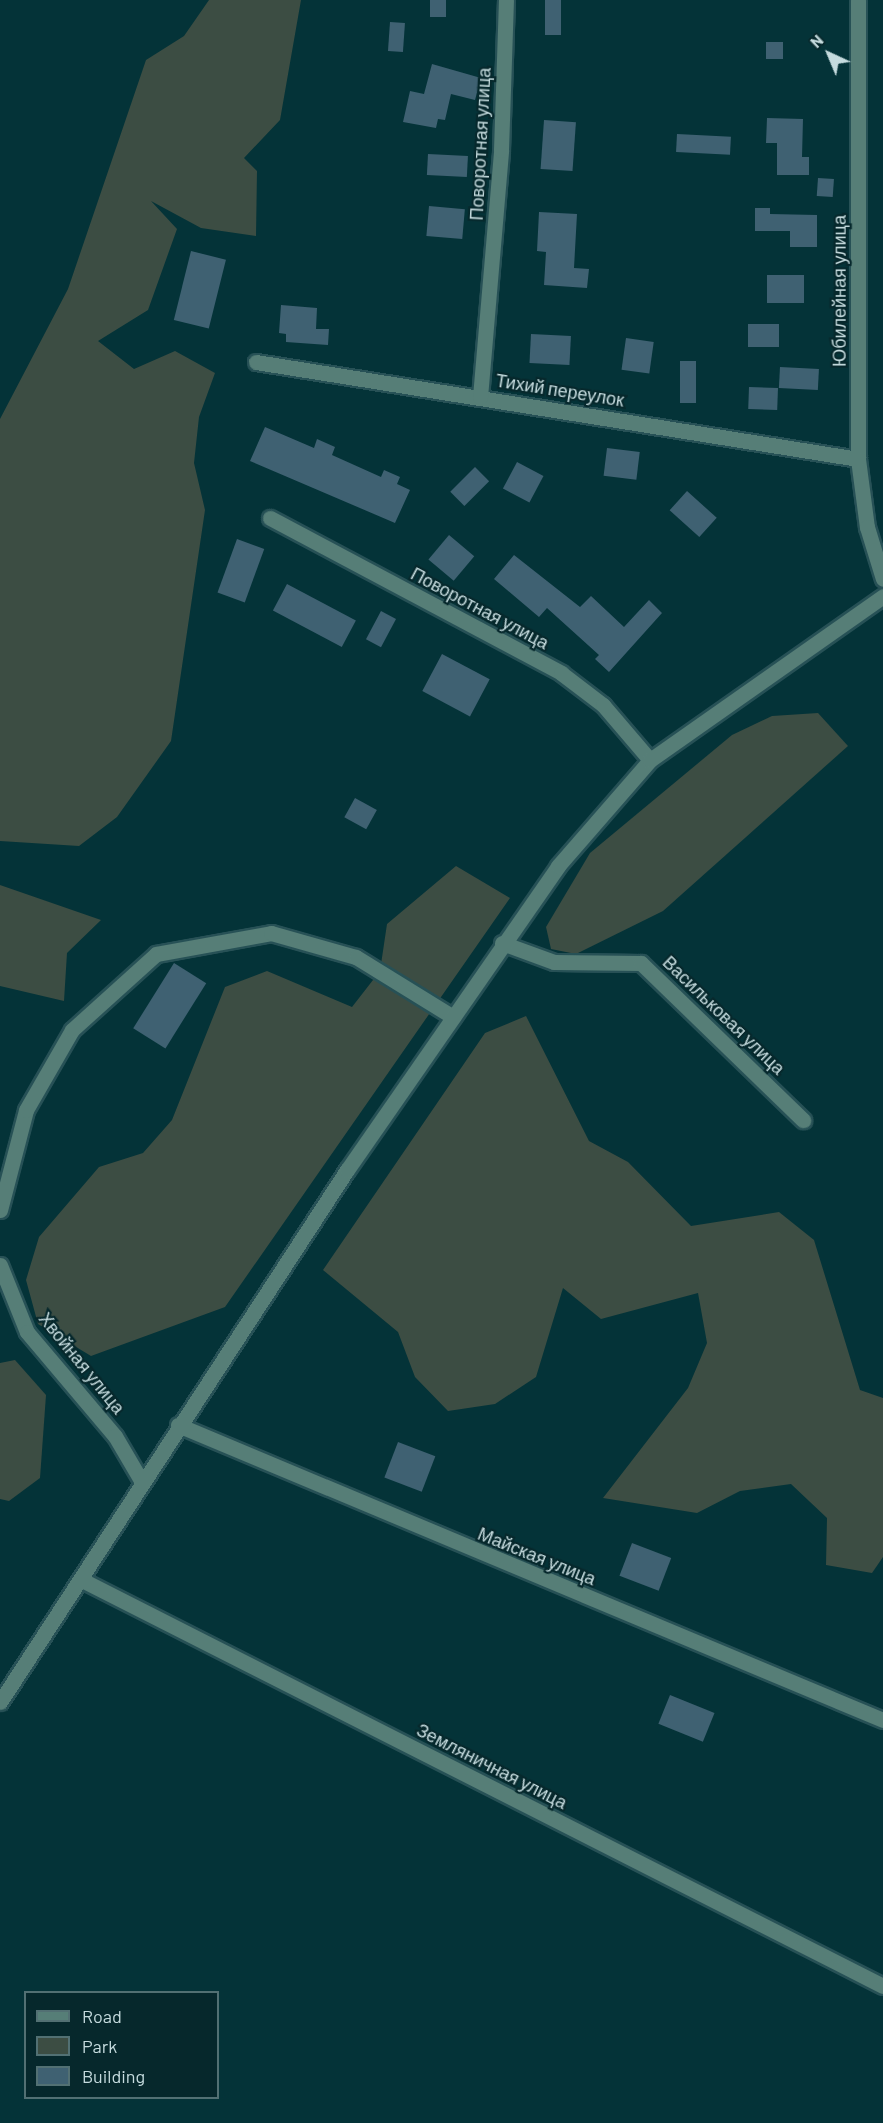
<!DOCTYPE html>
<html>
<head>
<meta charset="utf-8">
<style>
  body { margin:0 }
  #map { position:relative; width:883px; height:2123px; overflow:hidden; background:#043338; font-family:Barlow,sans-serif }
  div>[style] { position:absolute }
  .green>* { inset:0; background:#3c4d43 }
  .building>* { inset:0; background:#3f6172; transform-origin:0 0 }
  .roads { filter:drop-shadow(2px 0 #275156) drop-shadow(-2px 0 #275156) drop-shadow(0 2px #275156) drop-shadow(0 -2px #275156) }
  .minor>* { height:15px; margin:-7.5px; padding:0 7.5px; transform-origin:7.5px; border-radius:7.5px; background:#567e77 }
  span { translate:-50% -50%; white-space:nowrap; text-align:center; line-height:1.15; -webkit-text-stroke:4.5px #06282c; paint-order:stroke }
  .street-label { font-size:18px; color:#c5dbde }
  .legend { position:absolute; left:24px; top:1991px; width:195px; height:108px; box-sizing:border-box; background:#06282c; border:2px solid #527073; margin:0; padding:8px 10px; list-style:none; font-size:18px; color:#c5dbde }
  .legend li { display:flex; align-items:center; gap:12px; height:30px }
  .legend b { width:30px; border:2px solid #527073 }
  .north { position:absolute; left:799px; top:24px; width:60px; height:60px; -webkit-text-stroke:4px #06282c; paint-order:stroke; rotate:316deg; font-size:16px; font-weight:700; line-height:24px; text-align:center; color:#c5dbde }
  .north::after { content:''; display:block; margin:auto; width:21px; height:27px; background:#c5dbde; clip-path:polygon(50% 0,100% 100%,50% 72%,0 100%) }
</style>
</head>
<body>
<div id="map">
  <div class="green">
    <div style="clip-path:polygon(209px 0,301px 0,280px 120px,244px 158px,257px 171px,256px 236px,201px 228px,151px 201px,177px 229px,148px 310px,98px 341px,134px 369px,175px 351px,215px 373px,199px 417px,194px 463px,205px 510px,171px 741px,117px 817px,79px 846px,0 841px,0 419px,68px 289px,146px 60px,184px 36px)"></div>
    <div style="clip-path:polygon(818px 713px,848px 746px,663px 911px,576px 954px,551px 949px,546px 927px,590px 853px,732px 735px,772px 716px)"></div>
    <div style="clip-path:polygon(456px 866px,510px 898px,225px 1307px,91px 1356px,38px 1324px,26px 1280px,39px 1237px,99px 1167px,143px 1153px,172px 1120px,225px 987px,267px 971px,352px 1007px,380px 971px,387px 924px)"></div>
    <div style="clip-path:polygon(0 885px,101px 920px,67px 953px,64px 1001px,0 986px)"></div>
    <div style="clip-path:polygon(526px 1016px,589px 1141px,628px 1162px,691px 1226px,779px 1212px,814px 1240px,860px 1390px,883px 1398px,883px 1557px,872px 1573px,826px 1565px,827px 1518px,791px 1484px,740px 1491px,697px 1513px,603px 1498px,688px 1388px,707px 1343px,698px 1293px,601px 1319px,563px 1288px,536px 1377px,495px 1404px,448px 1411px,415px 1377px,398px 1332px,323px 1270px,485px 1033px)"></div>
    <div style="clip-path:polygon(15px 1360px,46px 1395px,40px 1478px,9px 1501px,0 1499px,0 1363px)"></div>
  </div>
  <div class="building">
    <div style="left:430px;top:0;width:16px;height:17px"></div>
    <div style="left:545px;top:0;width:16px;height:35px"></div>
    <div style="left:390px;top:22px;width:15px;height:29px;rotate:4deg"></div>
    <div style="left:766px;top:42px;width:17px;height:17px"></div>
    <div style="clip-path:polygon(432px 64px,481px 78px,475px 100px,451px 94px,445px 120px,438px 119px,436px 128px,403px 122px,410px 91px,424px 94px)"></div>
    <div style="clip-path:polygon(767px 118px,803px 119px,802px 157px,809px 157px,809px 175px,777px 175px,777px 143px,766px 143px)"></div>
    <div style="left:544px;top:120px;width:32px;height:49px;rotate:4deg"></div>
    <div style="left:677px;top:134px;width:54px;height:18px;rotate:3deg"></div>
    <div style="left:428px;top:154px;width:40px;height:21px;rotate:3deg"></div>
    <div style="left:818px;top:178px;width:16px;height:18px;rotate:4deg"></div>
    <div style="left:429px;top:206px;width:36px;height:30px;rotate:5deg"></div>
    <div style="clip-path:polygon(755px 208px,770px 208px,770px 214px,817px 215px,817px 247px,790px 247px,790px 231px,755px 231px)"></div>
    <div style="clip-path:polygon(539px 212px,577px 214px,574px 268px,589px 269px,587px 288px,544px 285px,546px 252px,537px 251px)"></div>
    <div style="left:191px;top:251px;width:36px;height:71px;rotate:14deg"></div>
    <div style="left:767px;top:275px;width:37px;height:28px"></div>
    <div style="clip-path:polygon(281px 305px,317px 308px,316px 329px,329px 329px,328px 345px,286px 342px,286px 334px,279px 333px)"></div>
    <div style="left:748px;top:324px;width:31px;height:23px"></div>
    <div style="left:531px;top:334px;width:40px;height:29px;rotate:3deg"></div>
    <div style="left:626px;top:338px;width:28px;height:32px;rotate:8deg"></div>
    <div style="left:680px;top:361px;width:16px;height:42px"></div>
    <div style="left:780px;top:367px;width:39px;height:21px;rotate:3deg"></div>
    <div style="left:749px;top:387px;width:29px;height:22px;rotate:2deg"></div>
    <div style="clip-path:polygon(265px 427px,314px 448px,317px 439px,335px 447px,332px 455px,381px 477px,384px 470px,400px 477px,397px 484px,410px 490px,395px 523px,250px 461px)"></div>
    <div style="left:607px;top:448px;width:33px;height:28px;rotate:7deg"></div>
    <div style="left:517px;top:462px;width:30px;height:30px;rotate:28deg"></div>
    <div style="left:475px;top:467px;width:20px;height:35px;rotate:45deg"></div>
    <div style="left:687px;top:491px;width:40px;height:26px;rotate:42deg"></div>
    <div style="left:449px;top:535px;width:33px;height:32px;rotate:40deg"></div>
    <div style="left:237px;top:539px;width:29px;height:57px;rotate:20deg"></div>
    <div style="clip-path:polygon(514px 555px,580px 607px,591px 596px,624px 627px,649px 600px,662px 613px,609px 672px,595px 659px,599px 655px,547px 608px,539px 617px,494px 579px)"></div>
    <div style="left:287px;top:584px;width:78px;height:30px;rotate:28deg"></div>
    <div style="left:381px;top:611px;width:17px;height:32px;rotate:28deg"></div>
    <div style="left:442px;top:654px;width:54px;height:42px;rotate:28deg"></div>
    <div style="left:355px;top:798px;width:25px;height:22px;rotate:29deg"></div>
    <div style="left:174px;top:963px;width:38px;height:77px;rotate:32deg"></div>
    <div style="left:398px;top:1442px;width:40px;height:38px;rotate:21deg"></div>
    <div style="left:632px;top:1543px;width:42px;height:35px;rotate:21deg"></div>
    <div style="left:670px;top:1695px;width:48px;height:31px;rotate:22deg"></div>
  </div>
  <div class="roads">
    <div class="minor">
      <div style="left:858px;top:0;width:459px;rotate:90deg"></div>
      <div style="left:858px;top:459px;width:69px;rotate:82.5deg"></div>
      <div style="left:867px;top:527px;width:54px;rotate:72.9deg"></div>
      <div style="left:256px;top:362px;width:610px;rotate:9.15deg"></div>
      <div style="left:480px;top:397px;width:248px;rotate:-85.1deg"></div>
      <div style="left:501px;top:150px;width:150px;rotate:-88.1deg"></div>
      <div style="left:270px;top:518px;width:330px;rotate:28deg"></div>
      <div style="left:561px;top:673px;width:53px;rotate:37.3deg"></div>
      <div style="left:603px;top:705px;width:72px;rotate:49.5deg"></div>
      <div style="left:502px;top:943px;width:55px;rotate:20.1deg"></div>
      <div style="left:554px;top:962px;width:87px;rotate:0.7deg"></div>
      <div style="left:641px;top:963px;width:226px;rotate:44.1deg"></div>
      <div style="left:0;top:1210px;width:103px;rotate:-75.4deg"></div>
      <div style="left:26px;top:1110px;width:92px;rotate:-60.1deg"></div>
      <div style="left:72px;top:1030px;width:113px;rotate:-42.1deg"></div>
      <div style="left:156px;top:954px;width:117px;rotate:-10.3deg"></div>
      <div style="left:271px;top:933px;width:88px;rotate:15.8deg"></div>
      <div style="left:356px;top:957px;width:114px;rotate:31.7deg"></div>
      <div style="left:0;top:1265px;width:72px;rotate:68.1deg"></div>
      <div style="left:27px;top:1332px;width:136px;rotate:49.8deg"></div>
      <div style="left:115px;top:1436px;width:53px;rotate:59.6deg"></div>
      <div style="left:178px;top:1425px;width:764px;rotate:22.71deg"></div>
      <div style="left:82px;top:1580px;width:898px;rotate:26.88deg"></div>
      <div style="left:0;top:1702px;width:635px;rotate:-56.89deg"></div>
      <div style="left:347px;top:1170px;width:370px;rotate:-55.2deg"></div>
      <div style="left:558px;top:866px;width:140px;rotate:-49deg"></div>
      <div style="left:650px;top:760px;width:285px;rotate:-35.1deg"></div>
    </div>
  </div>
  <div class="street-label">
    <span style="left:480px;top:144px;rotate:-87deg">Поворотная улица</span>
    <span style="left:839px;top:291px;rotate:-90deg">Юбилейная улица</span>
    <span style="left:560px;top:390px;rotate:9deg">Тихий переулок</span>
    <span style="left:480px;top:608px;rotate:28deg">Поворотная улица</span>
    <span style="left:724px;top:1015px;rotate:44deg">Васильковая улица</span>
    <span style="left:82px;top:1363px;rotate:51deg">Хвойная улица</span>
    <span style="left:537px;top:1556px;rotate:22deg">Майская улица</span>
    <span style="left:492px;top:1766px;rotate:27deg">Земляничная улица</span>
  </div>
  <ul class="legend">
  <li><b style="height:8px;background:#567e77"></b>Road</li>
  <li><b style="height:16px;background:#3c4d43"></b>Park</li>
  <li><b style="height:16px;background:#3f6172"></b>Building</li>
  </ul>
  <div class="north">N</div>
</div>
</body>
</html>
